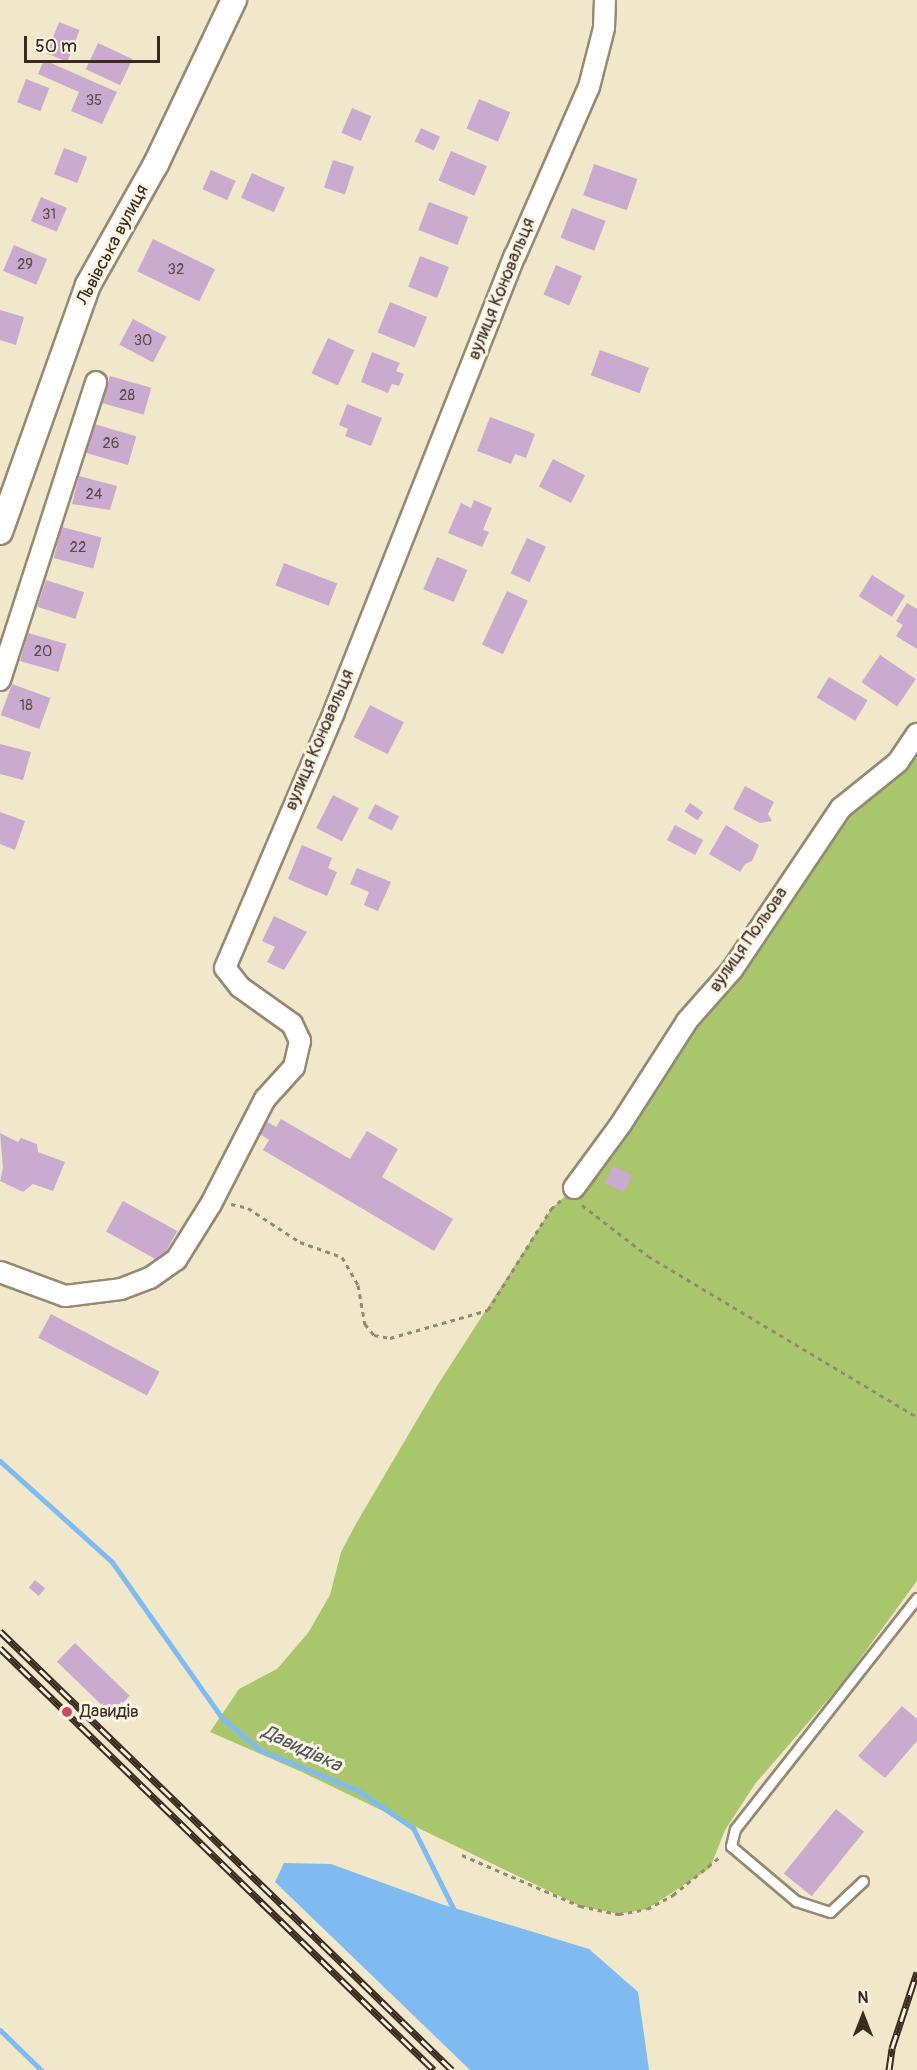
<!DOCTYPE html>
<html>
<head>
<meta charset="utf-8">
<style>
  body { margin:0 }
  #map { position:relative; width:917px; height:2070px; overflow:hidden; background:#f1e8cb; font-family:Pangolin,sans-serif }
  div>[style] { position:absolute }
  .green>* { inset:0; background:#aac66c }
  .water>* { inset:0; background:#7fbbf1 }
  .stream>* { height:5px; margin:-2.5px; padding:0 2.5px; transform-origin:2.5px; border-radius:2.5px; background:#7fbbf1 }
  .building>* { inset:0; background:#caaacf; transform-origin:0 0 }
  .path>* { height:3px; margin-top:-1.5px; transform-origin:0; background:repeating-linear-gradient(90deg,#968974 0 4.5px,transparent 0 9px) }
  .roads { filter:drop-shadow(2px 0 #968974) drop-shadow(-2px 0 #968974) drop-shadow(0 2px #968974) drop-shadow(0 -2px #968974) }
  .service>* { height:9px; margin:-4.5px; padding:0 4.5px; transform-origin:4.5px; border-radius:4.5px; background:#fff }
  .minor>* { height:20px; margin:-10px; padding:0 10px; transform-origin:10px; border-radius:10px; background:#fff }
  .tertiary>* { height:24px; margin:-12px; padding:0 12px; transform-origin:12px; border-radius:12px; background:#fff }
  .rail>* { height:7px; margin-top:-3.5px; transform-origin:0; background:repeating-linear-gradient(90deg,#fcf5e5 0 14px,#3b2a1e 0 28px); box-sizing:border-box; border-block:2px solid #3b2a1e }
  .dots>* { width:16px; height:16px; translate:-50% -50%; box-sizing:border-box; border:3px solid #fcf5e5; border-radius:50% }
  span { translate:-50% -50%; white-space:nowrap; text-align:center; line-height:1.15; -webkit-text-stroke:6px #fcf5e5; paint-order:stroke }
  .number-label { font-size:15px; color:#5f4a4a }
  .number-label span { -webkit-text-stroke-width:0 }
  .street-label { font-size:18px; color:#3b2a1e }
  .poi-label { font-size:18px; color:#3b2a1e }
  .left { translate:0 -50%; text-align:left }
  .water-label { font-size:20px; color:#4f565d; font-style:italic }
  .north { position:absolute; left:833px; top:1986px; width:60px; height:60px; -webkit-text-stroke:4px #fcf5e5; paint-order:stroke; rotate:0deg; font-size:16px; font-weight:700; line-height:24px; text-align:center; color:#3b2a1e }
  .north::after { content:''; display:block; margin:auto; width:21px; height:27px; background:#3b2a1e; clip-path:polygon(50% 0,100% 100%,50% 72%,0 100%) }
  .scale { position:absolute; left:24px; top:36px; width:136px; height:27px; box-sizing:border-box; border:3px solid #3b2a1e; border-top:0; padding-left:8px; font-size:18px; line-height:21px; white-space:nowrap; color:#3b2a1e; -webkit-text-stroke:4px #fcf5e5; paint-order:stroke }
</style>
</head>
<body>
<div id="map">
  <div class="green">
    <div style="clip-path:polygon(917px 734px,917px 1581px,843px 1682px,755px 1784px,725px 1830px,710px 1868px,647px 1909px,619px 1914px,580px 1906px,302px 1772px,210px 1732px,239px 1689px,277px 1669px,308px 1633px,330px 1595px,341px 1552px,357px 1522px,437px 1386px,551px 1209px,574px 1188px,841px 808px)"></div>
  </div>
  <div class="water">
    <div style="clip-path:polygon(284px 1863px,331px 1864px,441px 1904px,589px 1949px,638px 1992px,649px 2070px,470px 2070px,275px 1882px)"></div>
  </div>
  <div class="stream">
    <div style="left:0;top:1461px;width:151px;rotate:42deg"></div>
    <div style="left:112px;top:1562px;width:191px;rotate:54.8deg"></div>
    <div style="left:222px;top:1718px;width:50px;rotate:40.1deg"></div>
    <div style="left:260px;top:1750px;width:105px;rotate:22.4deg"></div>
    <div style="left:357px;top:1790px;width:68px;rotate:34.2deg"></div>
    <div style="left:413px;top:1828px;width:94px;rotate:63.4deg"></div>
    <div style="left:0;top:2030px;width:57px;rotate:44.3deg"></div>
  </div>
  <div class="building">
    <div style="left:59px;top:22px;width:22px;height:34px;rotate:21deg"></div>
    <div style="left:98px;top:43px;width:38px;height:29px;rotate:25deg"></div>
    <div style="clip-path:polygon(44px 60px,117px 92px,102px 124px,71px 111px,79px 92px,38px 74px)"></div>
    <div style="left:26px;top:79px;width:25px;height:25px;rotate:21deg"></div>
    <div style="left:479px;top:99px;width:34px;height:32px;rotate:23deg"></div>
    <div style="left:352px;top:108px;width:21px;height:27px;rotate:23deg"></div>
    <div style="left:421px;top:128px;width:21px;height:15px;rotate:25deg"></div>
    <div style="left:64px;top:148px;width:25px;height:28px;rotate:21deg"></div>
    <div style="left:451px;top:151px;width:39px;height:32px;rotate:23deg"></div>
    <div style="left:333px;top:160px;width:22px;height:29px;rotate:18deg"></div>
    <div style="left:594px;top:164px;width:46px;height:33px;rotate:19deg"></div>
    <div style="left:211px;top:170px;width:27px;height:21px;rotate:24deg"></div>
    <div style="left:252px;top:173px;width:36px;height:27px;rotate:24deg"></div>
    <div style="left:41px;top:197px;width:28px;height:26px;rotate:23deg"></div>
    <div style="left:429px;top:202px;width:42px;height:30px;rotate:21deg"></div>
    <div style="left:572px;top:208px;width:36px;height:32px;rotate:21deg"></div>
    <div style="left:153px;top:239px;width:69px;height:36px;rotate:26deg"></div>
    <div style="left:14px;top:245px;width:36px;height:28px;rotate:23deg"></div>
    <div style="left:420px;top:256px;width:31px;height:33px;rotate:21deg"></div>
    <div style="left:556px;top:265px;width:28px;height:32px;rotate:23deg"></div>
    <div style="left:390px;top:302px;width:40px;height:33px;rotate:22deg"></div>
    <div style="clip-path:polygon(0 310px,24px 317px,16px 345px,0 340px)"></div>
    <div style="left:133px;top:319px;width:38px;height:29px;rotate:28deg"></div>
    <div style="left:328px;top:338px;width:29px;height:39px;rotate:25deg"></div>
    <div style="left:600px;top:350px;width:52px;height:27px;rotate:20deg"></div>
    <div style="clip-path:polygon(372px 352px,400px 363px,396px 371px,404px 374px,399px 386px,392px 384px,388px 393px,361px 382px)"></div>
    <div style="left:110px;top:376px;width:43px;height:28px;rotate:16deg"></div>
    <div style="clip-path:polygon(347px 404px,382px 418px,371px 446px,345px 436px,348px 429px,339px 425px)"></div>
    <div style="clip-path:polygon(490px 417px,535px 434px,526px 458px,515px 454px,511px 464px,477px 451px)"></div>
    <div style="left:94px;top:424px;width:44px;height:30px;rotate:16deg"></div>
    <div style="left:553px;top:459px;width:36px;height:31px;rotate:27deg"></div>
    <div style="clip-path:polygon(79px 476px,117px 486px,110px 510px,72px 504px)"></div>
    <div style="clip-path:polygon(474px 500px,492px 508px,483px 530px,489px 532px,482px 547px,448px 533px,461px 503px,471px 508px)"></div>
    <div style="left:62px;top:527px;width:41px;height:32px;rotate:15deg"></div>
    <div style="left:527px;top:538px;width:21px;height:39px;rotate:25deg"></div>
    <div style="left:437px;top:557px;width:33px;height:35px;rotate:23deg"></div>
    <div style="left:284px;top:563px;width:57px;height:24px;rotate:21deg"></div>
    <div style="left:872px;top:575px;width:39px;height:25px;rotate:32deg"></div>
    <div style="left:46px;top:580px;width:40px;height:28px;rotate:18deg"></div>
    <div style="left:507px;top:591px;width:23px;height:59px;rotate:25deg"></div>
    <div style="clip-path:polygon(907px 603px,917px 609px,917px 649px,896px 636px,903px 625px,896px 621px)"></div>
    <div style="left:28px;top:633px;width:40px;height:29px;rotate:16deg"></div>
    <div style="left:880px;top:655px;width:43px;height:33px;rotate:34deg"></div>
    <div style="left:829px;top:677px;width:45px;height:24px;rotate:31deg"></div>
    <div style="left:12px;top:684px;width:41px;height:33px;rotate:20deg"></div>
    <div style="left:370px;top:705px;width:38px;height:36px;rotate:27deg"></div>
    <div style="clip-path:polygon(0 744px,31px 752px,23px 780px,0 774px)"></div>
    <div style="clip-path:polygon(745px 786px,774px 802px,768px 814px,772px 821px,760px 823px,733px 809px)"></div>
    <div style="left:333px;top:795px;width:29px;height:37px;rotate:27deg"></div>
    <div style="left:690px;top:803px;width:16px;height:10px;rotate:35deg"></div>
    <div style="left:375px;top:804px;width:27px;height:16px;rotate:27deg"></div>
    <div style="clip-path:polygon(0 812px,25px 821px,15px 850px,0 844px)"></div>
    <div style="left:675px;top:825px;width:32px;height:17px;rotate:28deg"></div>
    <div style="clip-path:polygon(726px 825px,759px 845px,752px 861px,745px 864px,740px 872px,709px 854px)"></div>
    <div style="clip-path:polygon(302px 845px,332px 858px,328px 868px,337px 872px,327px 896px,288px 879px)"></div>
    <div style="clip-path:polygon(357px 868px,391px 882px,378px 911px,364px 905px,369px 892px,350px 884px)"></div>
    <div style="clip-path:polygon(274px 916px,307px 932px,284px 970px,267px 962px,275px 947px,262px 941px)"></div>
    <div style="clip-path:polygon(281px 1119px,350px 1159px,367px 1131px,398px 1149px,382px 1177px,453px 1219px,434px 1251px,263px 1150px,269px 1140px,260px 1134px,267px 1122px,276px 1127px)"></div>
    <div style="clip-path:polygon(0 1133px,18px 1142px,21px 1138px,37px 1144px,38px 1152px,65px 1162px,53px 1191px,33px 1184px,23px 1192px,0 1181px,3px 1168px)"></div>
    <div style="left:613px;top:1166px;width:21px;height:19px;rotate:25deg"></div>
    <div style="left:123px;top:1201px;width:62px;height:35px;rotate:29deg"></div>
    <div style="left:51px;top:1314px;width:123px;height:27px;rotate:28deg"></div>
    <div style="left:35px;top:1580px;width:13px;height:10px;rotate:39deg"></div>
    <div style="left:75px;top:1643px;width:76px;height:26px;rotate:44deg"></div>
    <div style="clip-path:polygon(902px 1706px,917px 1719px,917px 1741px,885px 1778px,858px 1756px)"></div>
    <div style="left:836px;top:1809px;width:36px;height:83px;rotate:39deg"></div>
  </div>
  <div class="path">
    <div style="left:231px;top:1204px;width:17px;rotate:13deg"></div>
    <div style="left:248px;top:1208px;width:62px;rotate:33.2deg"></div>
    <div style="left:300px;top:1242px;width:45px;rotate:19.7deg"></div>
    <div style="left:342px;top:1257px;width:32px;rotate:60deg"></div>
    <div style="left:358px;top:1285px;width:40px;rotate:80deg"></div>
    <div style="left:365px;top:1324px;width:14px;rotate:51deg"></div>
    <div style="left:374px;top:1335px;width:16px;rotate:11deg"></div>
    <div style="left:390px;top:1338px;width:102px;rotate:-15.9deg"></div>
    <div style="left:488px;top:1310px;width:119px;rotate:-58deg"></div>
    <div style="left:551px;top:1209px;width:13px;rotate:-42deg"></div>
    <div style="left:582px;top:1205px;width:83px;rotate:37.7deg"></div>
    <div style="left:648px;top:1256px;width:313px;rotate:30.9deg"></div>
    <div style="left:462px;top:1855px;width:129px;rotate:23.4deg"></div>
    <div style="left:580px;top:1906px;width:40px;rotate:12deg"></div>
    <div style="left:619px;top:1914px;width:28px;rotate:-10deg"></div>
    <div style="left:647px;top:1909px;width:30px;rotate:-28deg"></div>
    <div style="left:673px;top:1895px;width:62px;rotate:-39.1deg"></div>
  </div>
  <div class="roads">
    <div class="service">
      <div style="left:863px;top:1881px;width:45px;rotate:136.8deg"></div>
      <div style="left:830px;top:1912px;width:36px;rotate:-162deg"></div>
      <div style="left:796px;top:1901px;width:85px;rotate:-139.8deg"></div>
      <div style="left:731px;top:1846px;width:17px;rotate:-77deg"></div>
      <div style="left:735px;top:1829px;width:294px;rotate:-51.8deg"></div>
    </div>
    <div class="minor">
      <div style="left:0;top:680px;width:313px;rotate:-72.1deg"></div>
      <div style="left:574px;top:1188px;width:79px;rotate:-53.7deg"></div>
      <div style="left:621px;top:1124px;width:122px;rotate:-57.3deg"></div>
      <div style="left:687px;top:1021px;width:68px;rotate:-48.6deg"></div>
      <div style="left:732px;top:970px;width:195px;rotate:-56.1deg"></div>
      <div style="left:841px;top:808px;width:73px;rotate:-38.9deg"></div>
      <div style="left:898px;top:762px;width:34px;rotate:-56deg"></div>
      <div style="left:0;top:1272px;width:69px;rotate:20.3deg"></div>
      <div style="left:65px;top:1296px;width:56px;rotate:-7.1deg"></div>
      <div style="left:121px;top:1289px;width:31px;rotate:-21deg"></div>
      <div style="left:150px;top:1278px;width:32px;rotate:-35deg"></div>
      <div style="left:176px;top:1260px;width:66px;rotate:-58deg"></div>
      <div style="left:211px;top:1204px;width:118px;rotate:-62.8deg"></div>
      <div style="left:265px;top:1099px;width:43px;rotate:-47.8deg"></div>
      <div style="left:294px;top:1067px;width:27px;rotate:-77deg"></div>
      <div style="left:300px;top:1041px;width:19px;rotate:-115deg"></div>
      <div style="left:292px;top:1024px;width:64px;rotate:-144.6deg"></div>
      <div style="left:240px;top:987px;width:24px;rotate:-128deg"></div>
      <div style="left:225px;top:968px;width:278px;rotate:-66.9deg"></div>
      <div style="left:334px;top:712px;width:491px;rotate:-68.4deg"></div>
      <div style="left:515px;top:256px;width:184px;rotate:-66.4deg"></div>
      <div style="left:589px;top:87px;width:61px;rotate:-75.7deg"></div>
      <div style="left:604px;top:28px;width:28px;rotate:-88deg"></div>
    </div>
    <div class="tertiary">
      <div style="left:0;top:532px;width:262px;rotate:-70.4deg"></div>
      <div style="left:88px;top:285px;width:139px;rotate:-60.7deg"></div>
      <div style="left:156px;top:164px;width:182px;rotate:-64.6deg"></div>
    </div>
  </div>
  <div class="rail">
    <div style="left:0;top:1631px;width:630px;rotate:44.16deg"></div>
    <div style="left:0;top:1648px;width:605px;rotate:44.2deg"></div>
    <div style="left:889px;top:2070px;width:22px;rotate:-82deg"></div>
    <div style="left:892px;top:2048px;width:80px;rotate:-71.8deg"></div>
  </div>
  <div class="dots">
    <div style="left:67px;top:1712px;background:#d1495b"></div>
  </div>
  <div class="number-label">
    <span style="left:94px;top:101px">35</span>
    <span style="left:49px;top:215px">31</span>
    <span style="left:25px;top:265px">29</span>
    <span style="left:176px;top:270px">32</span>
    <span style="left:143px;top:341px">30</span>
    <span style="left:127px;top:396px">28</span>
    <span style="left:111px;top:444px">26</span>
    <span style="left:94px;top:495px">24</span>
    <span style="left:78px;top:548px">22</span>
    <span style="left:43px;top:652px">20</span>
    <span style="left:26px;top:706px">18</span>
  </div>
  <div class="street-label">
    <span style="left:113px;top:245px;rotate:-62deg">Львівська вулиця</span>
    <span style="left:502px;top:289px;rotate:-68deg">вулиця Коновальця</span>
    <span style="left:320px;top:740px;rotate:-67deg">вулиця Коновальця</span>
    <span style="left:749px;top:940px;rotate:-55deg">вулиця Польова</span>
  </div>
  <div class="poi-label">
    <span class="left" style="left:80px;top:1712px">Давидів</span>
  </div>
  <div class="water-label">
    <span style="left:302px;top:1748px;rotate:25deg">Давидівка</span>
  </div>
  <div class="north">N</div>
  <div class="scale">50 m</div>
</div>
</body>
</html>
